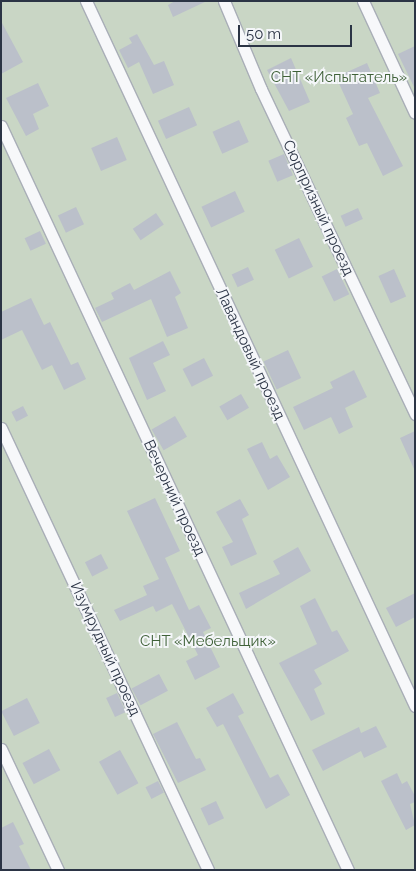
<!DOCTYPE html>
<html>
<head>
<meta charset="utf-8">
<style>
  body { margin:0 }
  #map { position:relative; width:416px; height:871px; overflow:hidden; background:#e4e7ec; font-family:Raleway,sans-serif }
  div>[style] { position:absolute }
  .green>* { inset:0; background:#c9d6c5; transform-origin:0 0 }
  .building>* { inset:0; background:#bbc0ca; transform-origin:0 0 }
  .roads { filter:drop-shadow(1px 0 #a9aeb7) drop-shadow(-1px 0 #a9aeb7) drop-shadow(0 1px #a9aeb7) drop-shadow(0 -1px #a9aeb7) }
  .minor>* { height:11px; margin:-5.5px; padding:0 5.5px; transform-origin:5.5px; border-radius:5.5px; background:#f7f8fa }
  span { translate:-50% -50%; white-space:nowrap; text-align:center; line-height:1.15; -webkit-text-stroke:4px #f4f6f9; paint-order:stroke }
  .park-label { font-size:15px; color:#3f6138 }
  .street-label { font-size:15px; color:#2b3445 }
  .frame { position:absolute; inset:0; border:2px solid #2b3445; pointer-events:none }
  .scale { position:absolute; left:238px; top:25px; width:114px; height:22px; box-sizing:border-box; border:2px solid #2b3445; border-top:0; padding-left:6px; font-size:15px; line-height:18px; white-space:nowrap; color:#2b3445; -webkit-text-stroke:4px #f4f6f9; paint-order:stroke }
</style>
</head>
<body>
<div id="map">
  <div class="green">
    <div style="left:1px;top:1px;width:414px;height:869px"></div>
  </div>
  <div class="building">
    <div style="clip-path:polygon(175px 1px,207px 1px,173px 17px,168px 5px)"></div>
    <div style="clip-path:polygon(1px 21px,23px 62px,1px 74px)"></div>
    <div style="clip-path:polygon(137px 34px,154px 65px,164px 61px,174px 85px,153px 94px,139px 62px,128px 68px,119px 50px,132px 43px,129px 38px)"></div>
    <div style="clip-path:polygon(415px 46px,415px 89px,398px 54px)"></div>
    <div style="clip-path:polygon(291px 58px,310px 102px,289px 111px,267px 70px)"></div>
    <div style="clip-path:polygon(367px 63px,380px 93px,368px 98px,403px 166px,383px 176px,367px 143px,359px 146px,346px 118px,353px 114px,336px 77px)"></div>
    <div style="clip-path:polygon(38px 83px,49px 106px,33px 114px,39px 129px,26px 136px,6px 98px)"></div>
    <div style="left:189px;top:107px;width:20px;height:34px;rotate:66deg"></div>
    <div style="left:239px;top:120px;width:24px;height:29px;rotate:66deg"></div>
    <div style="left:117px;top:137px;width:25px;height:28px;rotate:67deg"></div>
    <div style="left:284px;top:154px;width:23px;height:17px;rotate:67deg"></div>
    <div style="left:235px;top:191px;width:23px;height:37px;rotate:65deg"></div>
    <div style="left:76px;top:207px;width:19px;height:20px;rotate:65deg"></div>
    <div style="left:358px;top:208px;width:12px;height:19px;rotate:66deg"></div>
    <div style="left:156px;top:213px;width:14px;height:28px;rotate:56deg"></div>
    <div style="left:40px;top:231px;width:14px;height:17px;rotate:65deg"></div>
    <div style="left:299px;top:238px;width:32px;height:27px;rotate:64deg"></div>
    <div style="left:248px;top:267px;width:14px;height:18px;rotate:65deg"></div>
    <div style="left:337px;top:269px;width:28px;height:17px;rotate:64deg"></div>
    <div style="left:394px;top:269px;width:30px;height:17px;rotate:66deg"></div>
    <div style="clip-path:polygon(170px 271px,181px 293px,175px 297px,188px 328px,167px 337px,151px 299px,102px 322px,95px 308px,114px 299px,111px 293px,130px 283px,134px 290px)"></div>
    <div style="clip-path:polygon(31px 298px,44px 325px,50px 322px,71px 365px,78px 362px,86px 379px,64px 390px,52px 365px,42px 370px,22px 330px,1px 340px,1px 312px)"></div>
    <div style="clip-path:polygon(163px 341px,170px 355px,153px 363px,166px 391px,147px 400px,129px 358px)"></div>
    <div style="left:288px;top:350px;width:31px;height:27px;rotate:65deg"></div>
    <div style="left:204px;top:358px;width:20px;height:24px;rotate:63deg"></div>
    <div style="clip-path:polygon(354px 370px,367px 397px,345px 408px,353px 427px,339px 434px,331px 417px,304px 430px,293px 407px,333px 388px,330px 382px)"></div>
    <div style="left:241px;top:394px;width:16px;height:25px;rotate:60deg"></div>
    <div style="left:23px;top:406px;width:11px;height:13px;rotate:63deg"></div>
    <div style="left:175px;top:416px;width:24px;height:27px;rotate:60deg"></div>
    <div style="clip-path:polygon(415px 431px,415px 471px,400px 438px)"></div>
    <div style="clip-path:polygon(262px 442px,270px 459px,277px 455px,290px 477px,268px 490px,247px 449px)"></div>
    <div style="clip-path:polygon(155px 498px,180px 551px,165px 558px,189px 610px,199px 605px,211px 628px,203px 632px,220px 667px,195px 680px,186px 661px,198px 655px,172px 604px,156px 612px,153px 606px,120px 621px,114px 610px,147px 595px,143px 586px,159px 579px,127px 511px)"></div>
    <div style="clip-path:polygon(240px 499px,249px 515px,242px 519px,257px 554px,231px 566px,222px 547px,233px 542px,216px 512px)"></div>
    <div style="clip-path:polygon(298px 547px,311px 571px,246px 609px,239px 593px,280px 574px,273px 561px)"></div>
    <div style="left:101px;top:554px;width:16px;height:18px;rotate:63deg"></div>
    <div style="clip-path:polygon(415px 593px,415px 617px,396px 627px,386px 608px)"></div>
    <div style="clip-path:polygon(315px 598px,332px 632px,337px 630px,349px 651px,314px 670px,322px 684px,314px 689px,325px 714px,311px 721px,279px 663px,317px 644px,300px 606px)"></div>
    <div style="left:159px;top:674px;width:19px;height:31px;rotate:62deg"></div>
    <div style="left:117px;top:693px;width:21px;height:12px;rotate:65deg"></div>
    <div style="clip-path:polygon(233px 693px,244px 713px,238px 716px,270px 778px,278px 774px,290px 795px,266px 809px,223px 724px,217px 727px,206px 708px)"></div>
    <div style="left:27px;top:698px;width:28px;height:29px;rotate:63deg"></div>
    <div style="clip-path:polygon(177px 722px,196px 759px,200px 758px,206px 770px,178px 783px,153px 734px)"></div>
    <div style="clip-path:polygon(376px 726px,387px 747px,364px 758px,361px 751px,323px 771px,312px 750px,359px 727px,361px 733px)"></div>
    <div style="left:49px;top:749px;width:24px;height:30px;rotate:62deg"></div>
    <div style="left:120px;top:750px;width:38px;height:24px;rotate:61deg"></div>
    <div style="clip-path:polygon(397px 773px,402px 784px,407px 781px,415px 796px,415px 802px,410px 804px,415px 825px,406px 830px,381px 781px)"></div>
    <div style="left:158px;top:781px;width:13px;height:14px;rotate:63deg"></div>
    <div style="left:216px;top:801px;width:19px;height:17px;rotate:65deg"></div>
    <div style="clip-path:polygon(13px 822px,24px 844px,19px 846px,31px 870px,1px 870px,1px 828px)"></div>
  </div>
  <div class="roads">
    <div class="minor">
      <div style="left:86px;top:1px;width:778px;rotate:64.98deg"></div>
      <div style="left:224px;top:1px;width:95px;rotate:67.2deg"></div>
      <div style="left:261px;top:89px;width:360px;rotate:64.6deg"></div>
      <div style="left:363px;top:1px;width:123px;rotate:65.1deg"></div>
      <div style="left:1px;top:126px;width:821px;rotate:65deg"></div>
      <div style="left:1px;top:428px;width:488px;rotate:64.9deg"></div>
      <div style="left:1px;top:749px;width:134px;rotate:64.8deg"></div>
    </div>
  </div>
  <div class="park-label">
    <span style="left:339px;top:78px">СНТ «Испытатель»</span>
    <span style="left:208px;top:642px">СНТ «Мебельщик»</span>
  </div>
  <div class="street-label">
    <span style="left:318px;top:208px;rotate:65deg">Сюрпризный проезд</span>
    <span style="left:250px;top:354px;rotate:65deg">Лавандовый проезд</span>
    <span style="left:174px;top:498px;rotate:65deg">Вечерний проезд</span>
    <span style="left:105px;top:649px;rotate:65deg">Изумрудный проезд</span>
  </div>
  <div class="frame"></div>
  <div class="scale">50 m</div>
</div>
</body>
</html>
